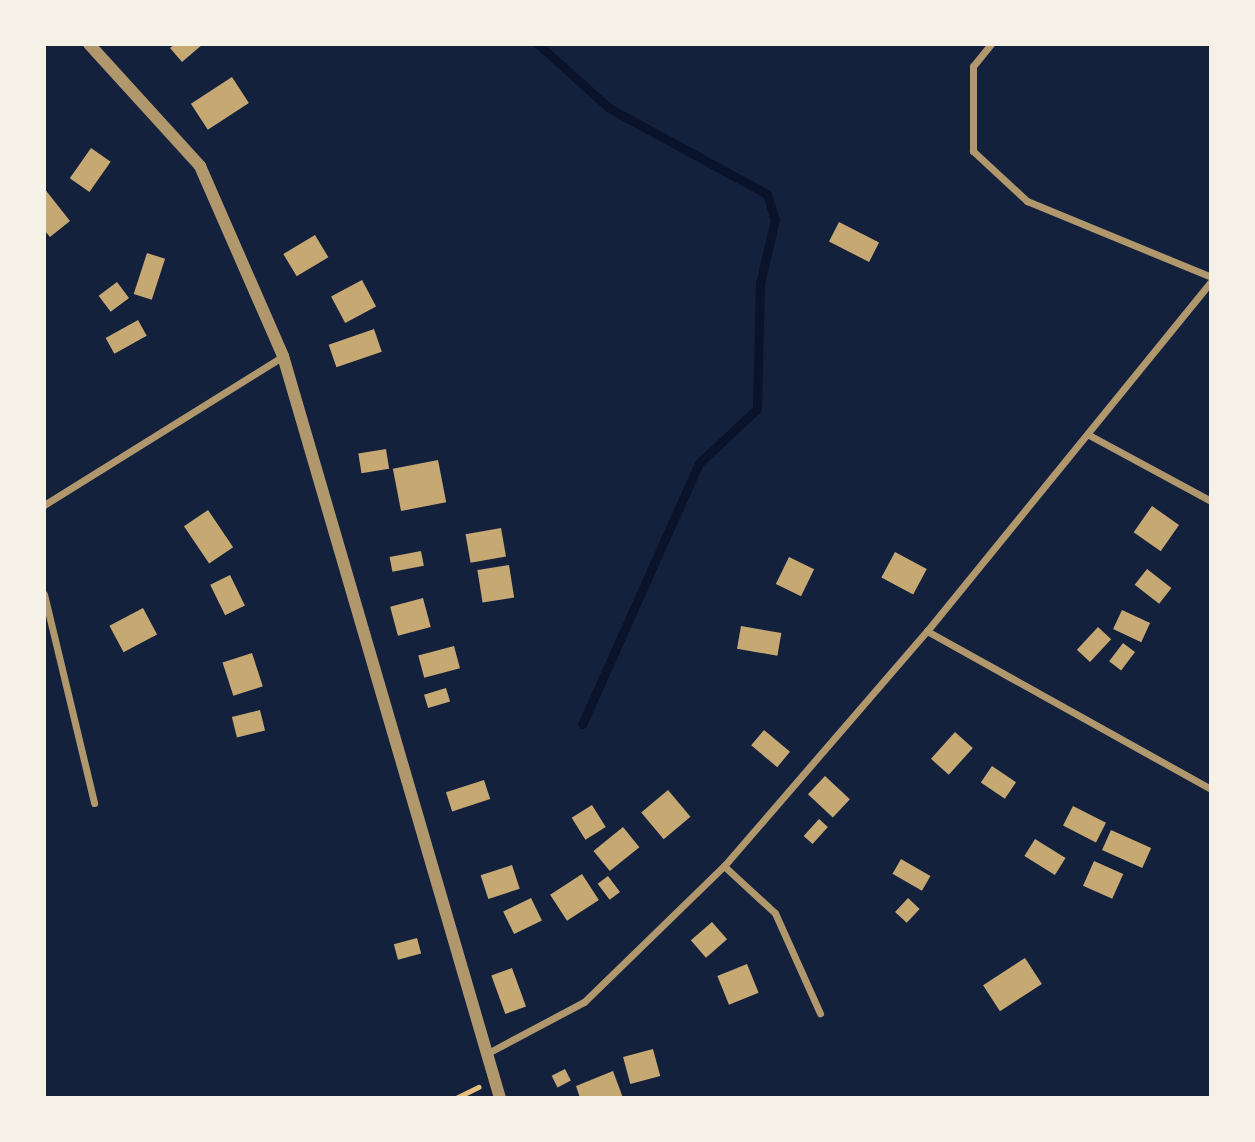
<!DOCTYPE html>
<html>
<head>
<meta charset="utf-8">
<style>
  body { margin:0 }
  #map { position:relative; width:1255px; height:1142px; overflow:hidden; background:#14213d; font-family:"Sofia Sans Condensed",sans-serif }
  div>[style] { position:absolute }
  .stream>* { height:9px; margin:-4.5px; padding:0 4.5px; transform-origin:4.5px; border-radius:4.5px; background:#0b132b }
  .building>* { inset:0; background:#c6a872; transform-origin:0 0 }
  .path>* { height:4.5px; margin:-2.25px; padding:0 2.25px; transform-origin:2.25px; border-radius:2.25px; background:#e5c07b }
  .minor>* { height:7px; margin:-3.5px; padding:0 3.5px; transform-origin:3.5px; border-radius:3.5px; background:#b1986c }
  .tertiary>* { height:12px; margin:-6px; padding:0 6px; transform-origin:6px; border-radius:6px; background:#b1986c }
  span { translate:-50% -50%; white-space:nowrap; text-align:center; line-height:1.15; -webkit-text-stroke:6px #f6f1e7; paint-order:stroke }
  .frame { position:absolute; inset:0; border:46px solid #f6f1e7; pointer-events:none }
</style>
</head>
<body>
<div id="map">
  <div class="stream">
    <div style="left:538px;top:44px;width:96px;rotate:42deg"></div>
    <div style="left:609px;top:108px;width:180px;rotate:28.6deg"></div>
    <div style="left:767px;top:194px;width:27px;rotate:73deg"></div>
    <div style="left:775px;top:220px;width:65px;rotate:103.4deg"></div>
    <div style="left:760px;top:283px;width:126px;rotate:91.4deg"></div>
    <div style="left:757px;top:409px;width:79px;rotate:137deg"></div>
    <div style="left:699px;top:463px;width:286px;rotate:114.1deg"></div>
  </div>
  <div class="building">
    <div style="clip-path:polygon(175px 44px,203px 44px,182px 62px,170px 48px)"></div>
    <div style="left:232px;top:77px;width:31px;height:49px;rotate:57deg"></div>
    <div style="left:91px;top:148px;width:24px;height:37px;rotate:35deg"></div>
    <div style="clip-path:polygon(44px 188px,70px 221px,50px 237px,44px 230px)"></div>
    <div style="left:839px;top:222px;width:45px;height:22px;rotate:27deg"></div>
    <div style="left:315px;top:235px;width:26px;height:37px;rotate:59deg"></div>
    <div style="left:147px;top:253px;width:19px;height:43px;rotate:18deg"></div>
    <div style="left:362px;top:280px;width:30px;height:35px;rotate:62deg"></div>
    <div style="left:117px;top:282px;width:20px;height:23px;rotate:53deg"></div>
    <div style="left:138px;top:320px;width:18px;height:37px;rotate:61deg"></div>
    <div style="left:374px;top:329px;width:24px;height:48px;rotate:71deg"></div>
    <div style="left:386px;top:449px;width:20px;height:28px;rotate:81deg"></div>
    <div style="left:438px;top:460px;width:43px;height:46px;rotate:79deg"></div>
    <div style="left:1152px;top:506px;width:33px;height:32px;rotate:35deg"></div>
    <div style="left:208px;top:510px;width:45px;height:29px;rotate:56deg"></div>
    <div style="left:501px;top:528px;width:29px;height:36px;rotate:80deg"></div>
    <div style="left:421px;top:551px;width:15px;height:32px;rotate:79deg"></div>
    <div style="left:895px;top:552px;width:36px;height:29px;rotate:28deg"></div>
    <div style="left:789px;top:557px;width:28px;height:30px;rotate:26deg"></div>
    <div style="left:509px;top:565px;width:33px;height:32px;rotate:81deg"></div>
    <div style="left:1147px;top:569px;width:31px;height:20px;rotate:38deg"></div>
    <div style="left:230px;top:575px;width:34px;height:22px;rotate:64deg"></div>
    <div style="left:423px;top:598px;width:30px;height:34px;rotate:75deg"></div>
    <div style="left:143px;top:608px;width:30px;height:38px;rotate:62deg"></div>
    <div style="left:1122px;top:610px;width:31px;height:21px;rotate:25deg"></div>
    <div style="left:741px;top:626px;width:41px;height:23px;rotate:10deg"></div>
    <div style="left:1098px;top:627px;width:18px;height:31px;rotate:43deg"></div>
    <div style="left:1123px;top:643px;width:15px;height:23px;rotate:37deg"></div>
    <div style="left:454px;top:646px;width:23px;height:37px;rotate:75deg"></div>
    <div style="left:252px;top:653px;width:35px;height:31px;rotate:72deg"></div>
    <div style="left:446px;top:688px;width:14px;height:23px;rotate:73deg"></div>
    <div style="left:260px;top:710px;width:21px;height:29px;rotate:76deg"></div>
    <div style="left:764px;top:730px;width:34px;height:20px;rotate:40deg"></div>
    <div style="left:955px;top:732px;width:24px;height:36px;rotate:42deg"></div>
    <div style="left:992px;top:766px;width:29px;height:20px;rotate:34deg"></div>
    <div style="left:825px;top:776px;width:34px;height:25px;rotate:43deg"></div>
    <div style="left:484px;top:780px;width:20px;height:40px;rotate:72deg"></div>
    <div style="left:668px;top:790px;width:35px;height:35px;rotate:50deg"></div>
    <div style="left:592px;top:805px;width:26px;height:24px;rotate:58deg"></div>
    <div style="left:1073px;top:806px;width:37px;height:22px;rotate:27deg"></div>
    <div style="left:819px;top:819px;width:12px;height:23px;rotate:42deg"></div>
    <div style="left:623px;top:827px;width:26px;height:38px;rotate:51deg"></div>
    <div style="left:1111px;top:830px;width:44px;height:22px;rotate:24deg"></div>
    <div style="left:1035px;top:839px;width:36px;height:20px;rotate:32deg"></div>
    <div style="left:901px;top:859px;width:34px;height:17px;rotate:30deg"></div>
    <div style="left:1094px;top:861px;width:32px;height:27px;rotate:24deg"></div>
    <div style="left:512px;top:865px;width:25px;height:33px;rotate:72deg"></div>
    <div style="left:582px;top:874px;width:31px;height:38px;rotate:57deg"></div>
    <div style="left:608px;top:876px;width:20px;height:13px;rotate:53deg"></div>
    <div style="left:531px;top:898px;width:25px;height:31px;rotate:64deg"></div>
    <div style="left:908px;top:898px;width:16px;height:19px;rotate:43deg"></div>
    <div style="left:712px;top:922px;width:23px;height:28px;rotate:49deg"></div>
    <div style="left:417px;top:938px;width:16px;height:24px;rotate:75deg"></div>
    <div style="left:1025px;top:958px;width:31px;height:50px;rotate:57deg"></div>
    <div style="left:747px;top:964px;width:31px;height:32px;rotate:68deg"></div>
    <div style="left:512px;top:968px;width:41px;height:22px;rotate:70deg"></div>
    <div style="left:653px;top:1049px;width:28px;height:31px;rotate:75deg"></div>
    <div style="left:565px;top:1069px;width:13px;height:15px;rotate:63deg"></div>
    <div style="clip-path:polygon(613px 1071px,623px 1098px,580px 1098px,576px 1086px)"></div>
  </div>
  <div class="path">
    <div style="left:456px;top:1098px;width:25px;rotate:-26deg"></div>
  </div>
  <div class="minor">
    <div style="left:991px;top:44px;width:28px;rotate:129deg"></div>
    <div style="left:973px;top:66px;width:85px;rotate:90deg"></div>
    <div style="left:973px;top:151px;width:74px;rotate:42.8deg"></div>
    <div style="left:1027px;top:201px;width:199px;rotate:22.4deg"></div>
    <div style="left:1089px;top:435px;width:139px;rotate:28.4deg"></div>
    <div style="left:44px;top:505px;width:282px;rotate:-31.9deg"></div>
    <div style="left:44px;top:594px;width:215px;rotate:76.5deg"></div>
    <div style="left:927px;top:631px;width:325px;rotate:29.1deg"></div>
    <div style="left:724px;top:866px;width:69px;rotate:42.7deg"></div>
    <div style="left:775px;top:913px;width:110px;rotate:65.8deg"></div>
    <div style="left:486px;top:1054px;width:111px;rotate:-28deg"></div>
    <div style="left:584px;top:1002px;width:195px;rotate:-44.2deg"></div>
    <div style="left:724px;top:866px;width:311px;rotate:-49.2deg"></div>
    <div style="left:927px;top:631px;width:451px;rotate:-50.9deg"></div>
  </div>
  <div class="tertiary">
    <div style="left:89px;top:44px;width:165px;rotate:47.7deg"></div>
    <div style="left:200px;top:166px;width:207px;rotate:66.4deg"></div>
    <div style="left:283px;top:356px;width:773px;rotate:73.7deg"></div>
  </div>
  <div class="frame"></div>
</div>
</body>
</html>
